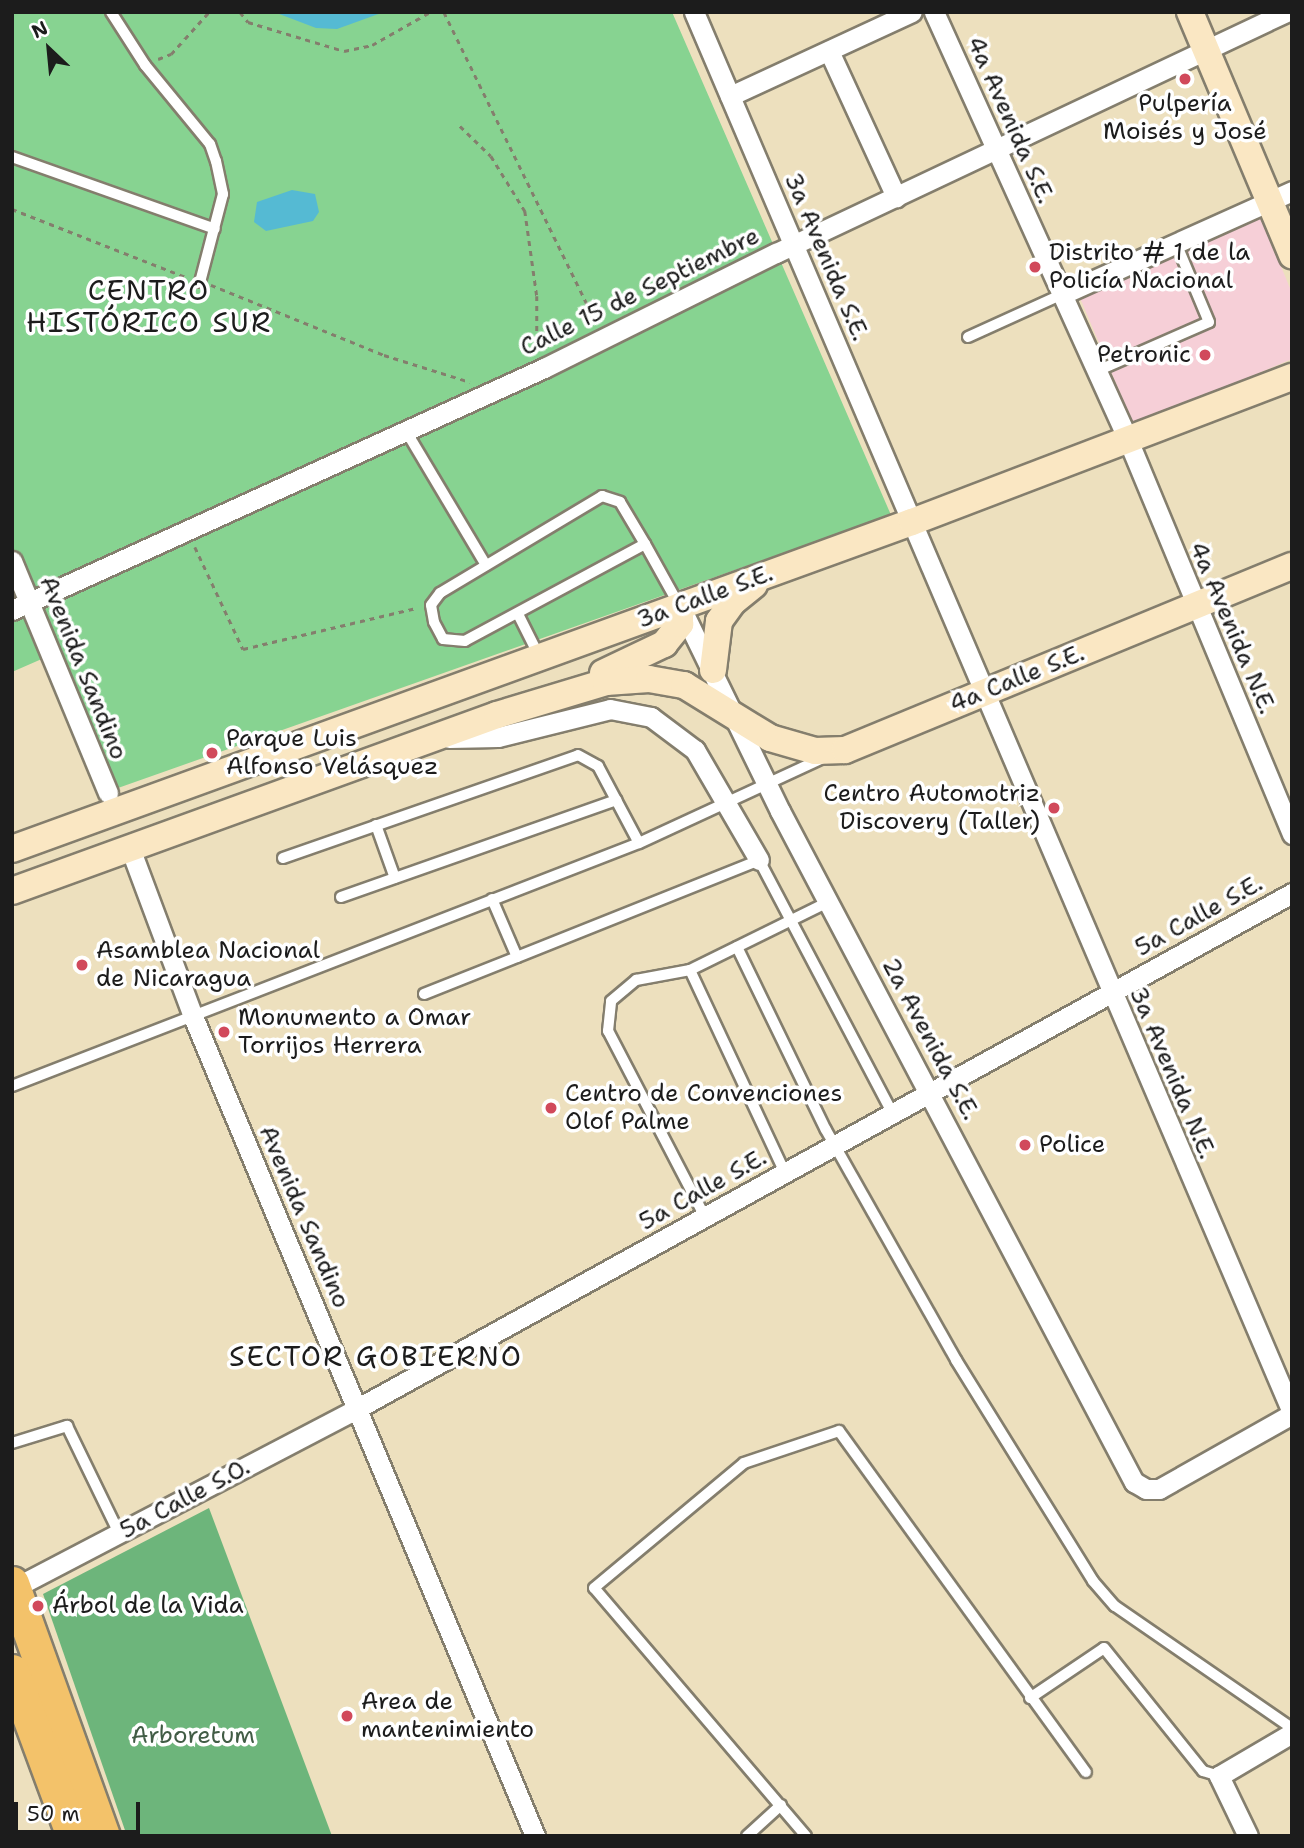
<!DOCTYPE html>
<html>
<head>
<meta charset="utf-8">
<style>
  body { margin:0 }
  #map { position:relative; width:1304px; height:1848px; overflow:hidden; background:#ede0be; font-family:"Shantell Sans",sans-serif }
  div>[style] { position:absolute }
  .built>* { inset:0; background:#f6cfd7 }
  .green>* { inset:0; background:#87d391 }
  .forest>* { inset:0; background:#6db57b }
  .water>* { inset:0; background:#55bad3 }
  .path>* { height:2.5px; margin-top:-1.25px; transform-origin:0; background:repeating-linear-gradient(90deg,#847e6d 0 5px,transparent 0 10px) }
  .roads { filter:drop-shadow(2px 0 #847e6d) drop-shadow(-2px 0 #847e6d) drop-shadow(0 2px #847e6d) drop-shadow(0 -2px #847e6d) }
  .lane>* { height:10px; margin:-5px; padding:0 5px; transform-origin:5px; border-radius:5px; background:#fff }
  .street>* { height:19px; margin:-9.5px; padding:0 9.5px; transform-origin:9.5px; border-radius:9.5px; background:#fff }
  .secondary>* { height:26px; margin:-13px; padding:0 13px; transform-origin:13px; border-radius:13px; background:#fae7c3 }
  .highway>* { height:33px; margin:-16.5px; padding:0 16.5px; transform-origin:16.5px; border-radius:16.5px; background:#f3c26a }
  .dots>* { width:19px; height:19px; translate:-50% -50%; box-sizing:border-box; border:4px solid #fff; border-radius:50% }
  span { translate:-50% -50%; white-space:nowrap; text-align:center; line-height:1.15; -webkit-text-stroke:7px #fff; paint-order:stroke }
  .poi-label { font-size:24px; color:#1c1c1c }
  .left { translate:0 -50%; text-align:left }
  .right { translate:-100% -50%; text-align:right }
  .street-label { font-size:24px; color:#1c1c1c }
  .park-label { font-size:24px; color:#415c45 }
  .quarter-label { font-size:28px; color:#1c1c1c; letter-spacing:2px }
  .frame { position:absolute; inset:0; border:14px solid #1c1c1c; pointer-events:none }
  .north { position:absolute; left:14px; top:14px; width:70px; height:70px; -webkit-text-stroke:5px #fff; paint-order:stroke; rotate:334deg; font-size:19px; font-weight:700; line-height:28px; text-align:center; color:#1c1c1c }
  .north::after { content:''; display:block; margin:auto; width:24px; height:32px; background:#1c1c1c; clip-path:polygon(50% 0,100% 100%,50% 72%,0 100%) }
  .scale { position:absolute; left:14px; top:1802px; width:126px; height:32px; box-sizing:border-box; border:4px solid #1c1c1c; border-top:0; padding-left:9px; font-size:21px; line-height:24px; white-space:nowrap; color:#1c1c1c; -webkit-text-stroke:5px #fff; paint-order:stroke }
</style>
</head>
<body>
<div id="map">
  <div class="built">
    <div style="clip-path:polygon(1261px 218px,1292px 293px,1292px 359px,1134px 426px,1080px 298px)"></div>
  </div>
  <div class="green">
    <div style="clip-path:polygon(12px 12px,672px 12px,891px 515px,101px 794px,44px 658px,12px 672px)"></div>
  </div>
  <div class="forest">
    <div style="clip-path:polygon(209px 1508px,332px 1836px,127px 1836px,43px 1594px)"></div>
  </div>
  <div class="water">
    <div style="clip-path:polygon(274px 12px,384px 12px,337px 29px,316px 28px)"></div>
    <div style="clip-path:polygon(292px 190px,315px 194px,319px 212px,313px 221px,266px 231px,254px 222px,257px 202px)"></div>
  </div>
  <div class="path">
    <div style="left:240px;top:12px;width:13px;rotate:51deg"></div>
    <div style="left:248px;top:22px;width:100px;rotate:16.8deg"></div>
    <div style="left:344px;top:51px;width:29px;rotate:-12deg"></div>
    <div style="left:372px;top:45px;width:67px;rotate:-29.6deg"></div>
    <div style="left:444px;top:12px;width:345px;rotate:63.9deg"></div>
    <div style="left:158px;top:59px;width:14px;rotate:-21deg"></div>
    <div style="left:171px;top:54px;width:57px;rotate:-47.9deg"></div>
    <div style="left:460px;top:126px;width:43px;rotate:44.1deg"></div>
    <div style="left:491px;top:156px;width:65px;rotate:58.3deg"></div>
    <div style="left:525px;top:211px;width:86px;rotate:82deg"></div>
    <div style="left:537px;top:296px;width:55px;rotate:90deg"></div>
    <div style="left:12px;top:209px;width:189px;rotate:21.4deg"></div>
    <div style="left:211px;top:285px;width:187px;rotate:22deg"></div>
    <div style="left:384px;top:355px;width:90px;rotate:17.4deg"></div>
    <div style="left:195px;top:547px;width:113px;rotate:64.8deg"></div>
    <div style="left:243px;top:649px;width:179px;rotate:-13.3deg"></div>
  </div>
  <div class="roads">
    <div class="lane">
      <div style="left:111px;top:12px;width:63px;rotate:57.3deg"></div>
      <div style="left:145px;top:65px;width:102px;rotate:50.6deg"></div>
      <div style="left:210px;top:144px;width:18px;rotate:71deg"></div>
      <div style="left:216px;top:161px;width:34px;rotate:78deg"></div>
      <div style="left:223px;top:194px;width:91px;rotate:104.6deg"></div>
      <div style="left:12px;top:157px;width:215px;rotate:19.5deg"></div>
      <div style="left:968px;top:337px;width:104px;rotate:-24.4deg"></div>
      <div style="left:1097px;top:371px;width:122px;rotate:-23.6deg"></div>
      <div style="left:1209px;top:322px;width:86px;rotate:-112.7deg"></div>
      <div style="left:406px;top:431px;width:156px;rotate:59.2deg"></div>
      <div style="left:645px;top:544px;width:204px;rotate:151.7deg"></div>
      <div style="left:465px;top:641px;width:22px;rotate:-175deg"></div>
      <div style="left:443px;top:639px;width:19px;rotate:-118deg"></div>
      <div style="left:434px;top:622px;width:17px;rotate:-100deg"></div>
      <div style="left:431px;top:605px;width:15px;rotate:-53deg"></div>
      <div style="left:440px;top:593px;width:189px;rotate:-30.9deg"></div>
      <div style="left:602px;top:496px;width:19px;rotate:18deg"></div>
      <div style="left:620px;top:502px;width:49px;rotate:59.2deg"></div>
      <div style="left:645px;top:544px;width:70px;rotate:60.9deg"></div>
      <div style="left:518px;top:614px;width:47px;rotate:63.4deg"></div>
      <div style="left:376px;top:825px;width:56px;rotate:70.3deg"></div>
      <div style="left:283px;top:858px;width:312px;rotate:-19.2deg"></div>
      <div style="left:578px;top:755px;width:23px;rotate:29deg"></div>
      <div style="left:598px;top:766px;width:87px;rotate:62deg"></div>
      <div style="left:341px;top:897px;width:292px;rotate:-19.4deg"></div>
      <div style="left:492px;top:899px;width:63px;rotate:66.7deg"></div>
      <div style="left:517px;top:957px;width:261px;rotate:-21.8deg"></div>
      <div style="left:759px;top:860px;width:285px;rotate:62.2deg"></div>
      <div style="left:737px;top:947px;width:203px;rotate:64.1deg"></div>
      <div style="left:826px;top:1130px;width:264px;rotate:60.5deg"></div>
      <div style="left:956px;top:1360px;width:260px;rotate:58.2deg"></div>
      <div style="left:1093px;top:1581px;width:33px;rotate:49deg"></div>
      <div style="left:1115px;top:1606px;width:215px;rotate:34.6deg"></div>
      <div style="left:690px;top:970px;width:224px;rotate:64.9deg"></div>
      <div style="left:424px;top:994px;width:100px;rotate:-21.7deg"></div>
      <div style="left:12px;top:1086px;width:672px;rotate:-21.18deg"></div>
      <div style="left:639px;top:843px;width:203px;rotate:-24.8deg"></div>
      <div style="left:705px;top:1217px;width:210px;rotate:-117.5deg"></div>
      <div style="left:608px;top:1031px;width:30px;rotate:-84deg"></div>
      <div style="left:611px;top:1001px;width:33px;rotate:-40deg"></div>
      <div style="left:636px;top:980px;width:55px;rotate:-10.5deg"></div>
      <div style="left:690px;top:970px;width:154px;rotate:-26.2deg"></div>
      <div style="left:12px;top:1443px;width:58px;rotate:-17.2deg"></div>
      <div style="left:67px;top:1426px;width:119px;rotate:64.1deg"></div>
      <div style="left:1030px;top:1698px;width:89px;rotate:-34deg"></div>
      <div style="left:1104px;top:1648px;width:158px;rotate:51.2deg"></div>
      <div style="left:1203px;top:1771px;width:17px;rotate:17deg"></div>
      <div style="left:747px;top:1836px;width:46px;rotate:-42.4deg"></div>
      <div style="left:806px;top:1836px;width:326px;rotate:-130.5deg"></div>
      <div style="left:594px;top:1588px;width:195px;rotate:-39.8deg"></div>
      <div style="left:744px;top:1463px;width:100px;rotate:-18.6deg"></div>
      <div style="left:839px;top:1431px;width:421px;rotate:54.1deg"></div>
    </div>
    <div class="street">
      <div style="left:694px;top:12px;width:1522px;rotate:66.87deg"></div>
      <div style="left:934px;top:12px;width:470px;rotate:65.6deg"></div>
      <div style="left:1128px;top:440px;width:427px;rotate:67.4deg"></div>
      <div style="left:829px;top:51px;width:161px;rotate:65.3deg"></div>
      <div style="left:730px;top:96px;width:200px;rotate:-24.8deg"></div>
      <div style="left:1063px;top:294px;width:251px;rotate:-24.2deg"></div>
      <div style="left:12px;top:561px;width:251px;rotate:67.5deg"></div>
      <div style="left:681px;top:608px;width:226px;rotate:64deg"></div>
      <div style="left:780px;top:811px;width:759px;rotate:62.19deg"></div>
      <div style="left:1134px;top:1482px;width:14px;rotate:30deg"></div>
      <div style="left:1146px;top:1489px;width:13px"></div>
      <div style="left:1159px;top:1489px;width:153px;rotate:-29.4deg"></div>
      <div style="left:12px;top:610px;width:584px;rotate:-24.46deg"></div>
      <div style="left:544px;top:368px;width:259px;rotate:-26.4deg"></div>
      <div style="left:776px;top:253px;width:564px;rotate:-25.29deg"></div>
      <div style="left:449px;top:738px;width:49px;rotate:-1.2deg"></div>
      <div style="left:498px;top:737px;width:115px;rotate:-14deg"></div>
      <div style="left:610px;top:709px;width:42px;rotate:11deg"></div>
      <div style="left:651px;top:717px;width:55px;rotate:36.9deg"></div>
      <div style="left:695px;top:750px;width:127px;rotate:59.8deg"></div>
      <div style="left:130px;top:848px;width:177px;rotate:69.5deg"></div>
      <div style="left:192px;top:1014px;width:891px;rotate:67.35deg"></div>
      <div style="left:14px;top:1588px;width:388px;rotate:-27.6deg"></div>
      <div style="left:358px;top:1408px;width:1067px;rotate:-28.87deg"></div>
      <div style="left:1248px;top:1836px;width:67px;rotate:-115.8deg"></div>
      <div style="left:1219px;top:1776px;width:85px;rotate:-30.5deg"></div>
    </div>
    <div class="secondary">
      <div style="left:1190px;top:12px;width:264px;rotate:67.2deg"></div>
      <div style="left:713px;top:670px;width:49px;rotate:-83deg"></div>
      <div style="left:719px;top:621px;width:24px;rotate:-54deg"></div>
      <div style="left:733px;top:602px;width:27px;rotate:-39deg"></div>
      <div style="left:603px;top:673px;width:68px;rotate:-25.4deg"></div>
      <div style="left:664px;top:644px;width:26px;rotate:-51deg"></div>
      <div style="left:680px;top:624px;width:18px;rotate:-90deg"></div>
      <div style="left:12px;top:849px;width:958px;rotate:-19.97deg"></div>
      <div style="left:912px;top:522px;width:407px;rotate:-20.9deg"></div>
      <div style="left:12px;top:891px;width:516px;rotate:-19.95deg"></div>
      <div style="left:497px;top:715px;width:114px;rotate:-16.8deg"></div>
      <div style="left:606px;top:682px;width:43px;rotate:-4deg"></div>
      <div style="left:649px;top:679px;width:36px;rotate:10deg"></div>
      <div style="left:684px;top:685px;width:101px;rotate:31.6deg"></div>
      <div style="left:770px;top:738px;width:47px;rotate:16.1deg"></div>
      <div style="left:815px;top:751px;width:30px;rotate:-2deg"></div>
      <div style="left:845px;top:750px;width:483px;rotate:-22.4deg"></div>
    </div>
    <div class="highway">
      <div style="left:12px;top:1583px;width:269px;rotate:70.2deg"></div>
      <div style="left:12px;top:1671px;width:176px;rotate:69.7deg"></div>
    </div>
  </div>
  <div class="dots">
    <div style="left:1185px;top:79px;background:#d1495b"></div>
    <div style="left:1035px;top:267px;background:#d1495b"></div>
    <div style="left:1205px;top:355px;background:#d1495b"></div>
    <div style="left:212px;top:753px;background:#d1495b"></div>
    <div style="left:1054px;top:808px;background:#d1495b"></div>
    <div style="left:82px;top:965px;background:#d1495b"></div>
    <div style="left:224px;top:1032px;background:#d1495b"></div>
    <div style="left:551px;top:1108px;background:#d1495b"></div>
    <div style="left:1025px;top:1145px;background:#d1495b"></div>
    <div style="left:38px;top:1606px;background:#d1495b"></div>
    <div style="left:347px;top:1716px;background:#d1495b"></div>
  </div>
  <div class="poi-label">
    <span style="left:1185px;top:118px">Pulpería<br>Moisés y José</span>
    <span class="left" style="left:1049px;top:267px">Distrito # 1 de la<br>Policía Nacional</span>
    <span class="right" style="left:1191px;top:355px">Petronic</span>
    <span class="left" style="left:226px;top:753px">Parque Luis<br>Alfonso Velásquez</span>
    <span class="right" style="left:1040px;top:808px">Centro Automotriz<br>Discovery (Taller)</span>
    <span class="left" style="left:96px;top:965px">Asamblea Nacional<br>de Nicaragua</span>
    <span class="left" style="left:238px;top:1032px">Monumento a Omar<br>Torrijos Herrera</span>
    <span class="left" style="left:565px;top:1108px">Centro de Convenciones<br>Olof Palme</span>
    <span class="left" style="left:1039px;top:1145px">Police</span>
    <span class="left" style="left:52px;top:1606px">Árbol de la Vida</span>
    <span class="left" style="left:361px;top:1716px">Area de<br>mantenimiento</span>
  </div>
  <div class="street-label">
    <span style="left:1010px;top:120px;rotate:66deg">4a Avenida S.E.</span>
    <span style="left:826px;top:257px;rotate:67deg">3a Avenida S.E.</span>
    <span style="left:640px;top:292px;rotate:-26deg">Calle 15 de Septiembre</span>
    <span style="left:705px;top:597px;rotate:-20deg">3a Calle S.E.</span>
    <span style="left:1232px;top:628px;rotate:67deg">4a Avenida N.E.</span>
    <span style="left:83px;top:668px;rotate:68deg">Avenida Sandino</span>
    <span style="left:1017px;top:679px;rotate:-22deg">4a Calle S.E.</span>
    <span style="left:1199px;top:916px;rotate:-29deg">5a Calle S.E.</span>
    <span style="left:930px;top:1039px;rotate:62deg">2a Avenida S.E.</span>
    <span style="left:1172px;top:1073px;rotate:67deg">3a Avenida N.E.</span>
    <span style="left:703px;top:1190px;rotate:-29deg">5a Calle S.E.</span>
    <span style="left:304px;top:1217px;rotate:67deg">Avenida Sandino</span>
    <span style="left:185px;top:1499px;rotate:-28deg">5a Calle S.O.</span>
  </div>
  <div class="park-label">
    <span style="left:193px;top:1736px">Arboretum</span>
  </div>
  <div class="quarter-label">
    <span style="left:149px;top:306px">CENTRO<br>HISTÓRICO SUR</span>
    <span style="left:376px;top:1356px">SECTOR GOBIERNO</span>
  </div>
  <div class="frame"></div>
  <div class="north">N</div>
  <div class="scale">50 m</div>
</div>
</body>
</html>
